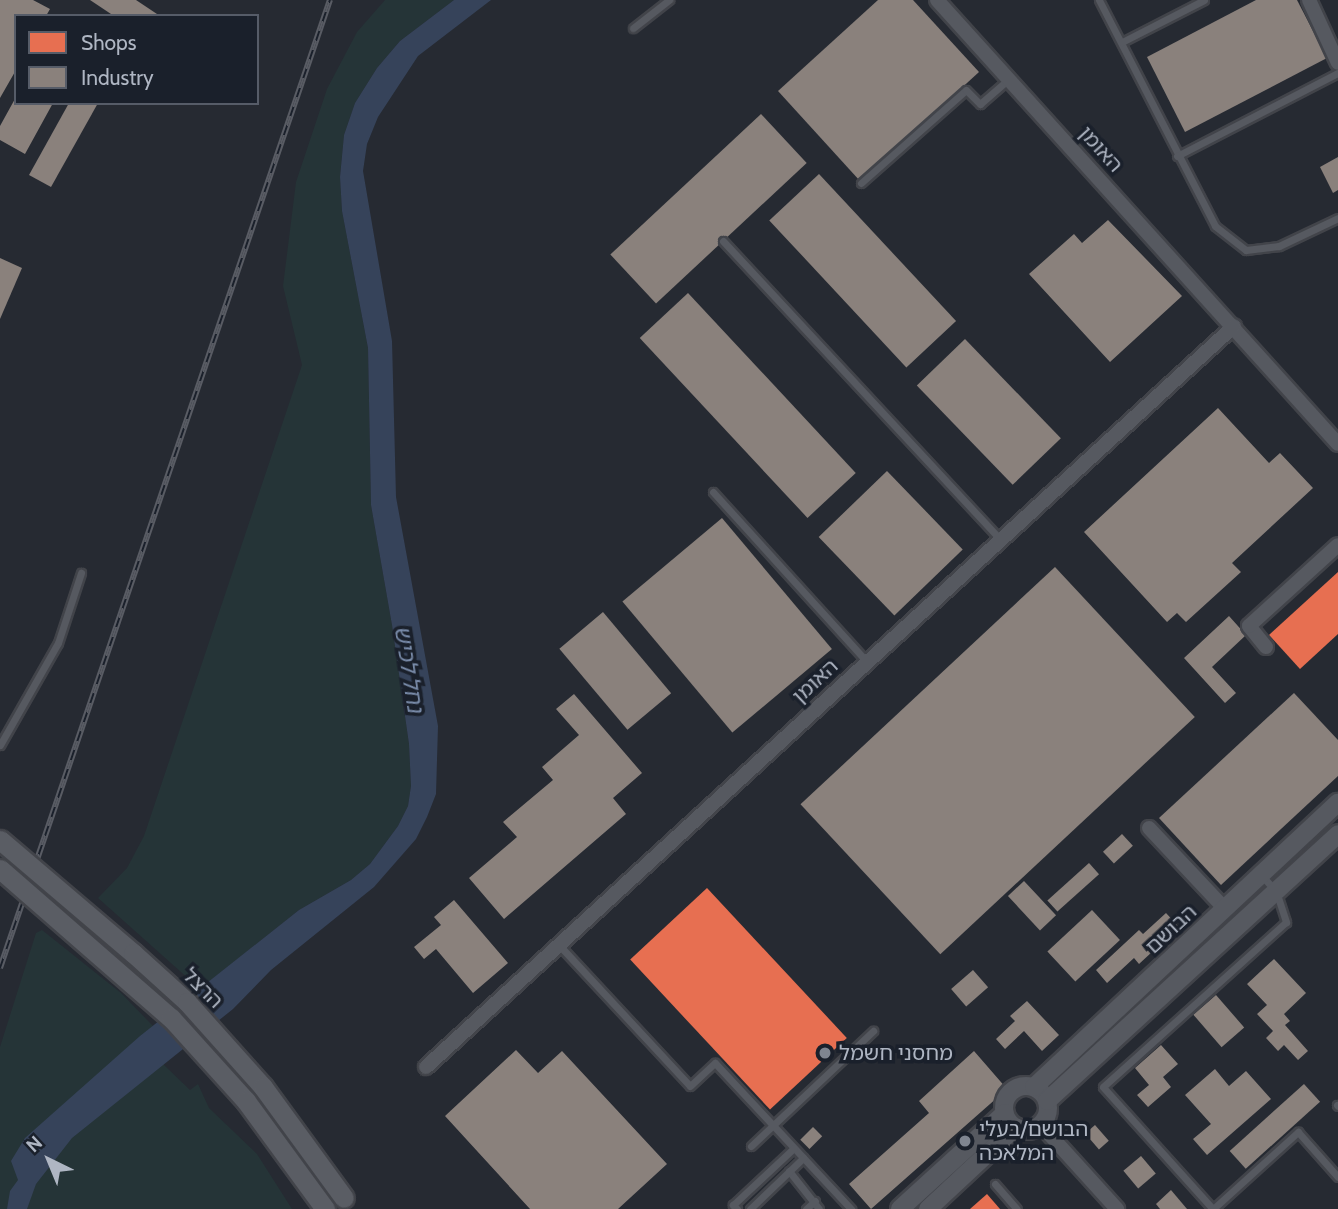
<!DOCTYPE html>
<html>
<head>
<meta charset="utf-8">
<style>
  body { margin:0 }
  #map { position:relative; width:1338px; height:1209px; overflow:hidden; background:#262a32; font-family:Cabin,"Noto Sans Hebrew",sans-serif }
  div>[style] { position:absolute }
  .green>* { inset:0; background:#253437 }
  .water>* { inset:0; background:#36435a }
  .shops>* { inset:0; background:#e76f51; transform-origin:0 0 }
  .industry>* { inset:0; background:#8a817c; transform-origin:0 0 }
  .roads { filter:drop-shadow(2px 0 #42444a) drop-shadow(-2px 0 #42444a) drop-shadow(0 2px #42444a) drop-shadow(0 -2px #42444a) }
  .service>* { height:7px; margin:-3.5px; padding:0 3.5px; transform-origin:3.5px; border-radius:3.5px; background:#565960 }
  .minor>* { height:14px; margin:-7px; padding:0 7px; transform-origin:7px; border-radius:7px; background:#565960 }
  .tertiary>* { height:18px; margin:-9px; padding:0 9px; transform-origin:9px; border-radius:9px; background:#565960 }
  .tertiary>.ring { margin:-9px; padding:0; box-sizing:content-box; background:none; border:18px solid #565960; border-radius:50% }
  .rail>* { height:6px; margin-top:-3px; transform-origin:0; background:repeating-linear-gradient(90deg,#1a202b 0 10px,#595c64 0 20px); box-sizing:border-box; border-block:2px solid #595c64 }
  .bridges { filter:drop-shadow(2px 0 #42444a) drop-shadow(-2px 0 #42444a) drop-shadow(0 2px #42444a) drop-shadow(0 -2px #42444a) }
  .secondary-bridge>* { height:19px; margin:-9.5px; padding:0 9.5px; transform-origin:9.5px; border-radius:9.5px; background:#5a5d64 }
  .dots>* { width:19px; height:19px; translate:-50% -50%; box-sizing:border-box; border:4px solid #1a202b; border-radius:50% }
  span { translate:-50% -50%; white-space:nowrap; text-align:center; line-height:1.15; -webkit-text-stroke:7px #1a202b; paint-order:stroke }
  .street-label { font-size:21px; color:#afb6c3 }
  .poi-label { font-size:21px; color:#afb6c3 }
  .left { translate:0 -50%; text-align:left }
  .water-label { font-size:23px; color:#7a8caa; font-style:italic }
  .legend { position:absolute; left:14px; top:14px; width:245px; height:91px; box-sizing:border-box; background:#1a202b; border:2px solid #565c68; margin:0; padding:9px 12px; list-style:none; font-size:21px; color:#afb6c3 }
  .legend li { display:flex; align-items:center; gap:14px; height:35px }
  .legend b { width:35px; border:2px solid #565c68 }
  .north { position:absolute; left:14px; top:1125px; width:70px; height:70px; -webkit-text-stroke:5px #1a202b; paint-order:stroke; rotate:317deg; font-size:19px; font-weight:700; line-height:28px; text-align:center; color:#afb6c3 }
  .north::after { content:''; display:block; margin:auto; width:24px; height:32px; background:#afb6c3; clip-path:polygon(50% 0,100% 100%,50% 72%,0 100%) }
</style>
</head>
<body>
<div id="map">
  <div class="green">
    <div style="clip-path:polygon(385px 0,454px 0,400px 41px,377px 68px,355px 103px,344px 135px,340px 176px,342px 211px,368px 348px,371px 505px,392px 625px,409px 744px,411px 786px,408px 806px,398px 826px,370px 864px,351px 880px,299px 910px,200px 989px,98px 898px,127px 868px,144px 836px,302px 365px,283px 286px,296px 182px,327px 89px,357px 32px)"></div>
    <div style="clip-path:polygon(42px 930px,121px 993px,153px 1026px,137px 1039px,190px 1090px,198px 1084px,209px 1108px,257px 1154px,292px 1209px,0 1209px,0 1047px,36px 933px)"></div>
  </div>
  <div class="water">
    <div style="clip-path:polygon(454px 0,491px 0,418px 56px,378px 117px,367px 144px,363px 171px,392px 341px,396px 497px,438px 726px,436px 794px,427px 817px,416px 839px,374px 887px,271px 970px,233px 1009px,72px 1138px,36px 1184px,27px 1209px,7px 1209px,10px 1191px,18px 1180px,11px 1161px,25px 1138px,140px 1036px,299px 910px,351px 880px,370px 864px,398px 826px,408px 806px,411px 786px,409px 744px,392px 625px,371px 505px,368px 348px,342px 211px,340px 177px,344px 135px,355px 103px,377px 68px,400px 41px)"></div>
  </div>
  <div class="shops">
    <div style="clip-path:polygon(1338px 572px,1338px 634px,1300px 669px,1269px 635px)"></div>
    <div style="left:707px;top:888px;width:205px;height:105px;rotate:47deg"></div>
    <div style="clip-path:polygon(987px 1194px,1000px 1209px,970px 1209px)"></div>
  </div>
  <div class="industry">
    <div style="clip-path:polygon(0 0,33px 0,50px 9px,46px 16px,16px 16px,16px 70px,0 98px)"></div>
    <div style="clip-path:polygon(90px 0,136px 0,160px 16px,114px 16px)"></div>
    <div style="clip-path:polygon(878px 0,913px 0,979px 72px,860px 181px,778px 91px)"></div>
    <div style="clip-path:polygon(1256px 0,1297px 0,1327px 58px,1185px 132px,1147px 57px)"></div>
    <div style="clip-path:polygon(16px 97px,16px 103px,53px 103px,25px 154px,0 140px,0 126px)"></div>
    <div style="clip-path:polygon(69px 103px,98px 103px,51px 187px,29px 175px)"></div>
    <div style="left:761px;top:114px;width:67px;height:206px;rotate:47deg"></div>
    <div style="clip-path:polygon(1338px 157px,1338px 190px,1333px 193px,1320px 167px)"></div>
    <div style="left:819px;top:174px;width:201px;height:68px;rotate:47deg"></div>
    <div style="clip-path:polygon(1108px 220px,1182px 296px,1110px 362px,1029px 274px,1074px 234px,1082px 243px)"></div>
    <div style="clip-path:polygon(0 258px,22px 268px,0 319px)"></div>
    <div style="left:688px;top:293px;width:246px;height:66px;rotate:47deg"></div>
    <div style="left:965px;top:339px;width:138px;height:67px;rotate:46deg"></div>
    <div style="clip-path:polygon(1218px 408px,1269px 463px,1280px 453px,1313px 488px,1232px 563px,1241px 572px,1186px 622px,1177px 613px,1167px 622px,1084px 532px)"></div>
    <div style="left:887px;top:471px;width:109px;height:95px;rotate:46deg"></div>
    <div style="left:722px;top:518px;width:171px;height:130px;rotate:50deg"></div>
    <div style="left:1055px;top:567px;width:205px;height:348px;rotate:47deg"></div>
    <div style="left:603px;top:612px;width:106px;height:57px;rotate:50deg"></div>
    <div style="clip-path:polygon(1229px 616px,1246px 635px,1212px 667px,1236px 693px,1225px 703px,1184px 658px)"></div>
    <div style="clip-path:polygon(1294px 693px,1338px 740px,1338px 776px,1221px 885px,1159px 818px)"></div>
    <div style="clip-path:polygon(574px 694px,642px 773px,613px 798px,626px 814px,504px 919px,469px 878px,517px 837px,503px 822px,553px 780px,542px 767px,579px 735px,556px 709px)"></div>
    <div style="left:1122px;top:834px;width:16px;height:26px;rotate:47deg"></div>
    <div style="left:1089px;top:863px;width:15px;height:56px;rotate:48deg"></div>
    <div style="left:1024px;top:881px;width:47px;height:22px;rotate:47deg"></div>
    <div style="clip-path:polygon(454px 900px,508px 963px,473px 993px,436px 949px,424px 959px,414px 947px,441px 925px,434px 917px)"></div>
    <div style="left:1092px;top:910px;width:41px;height:61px;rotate:47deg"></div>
    <div style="clip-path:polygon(1166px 913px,1179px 927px,1139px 964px,1134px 958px,1107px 983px,1096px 970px,1139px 930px,1143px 934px)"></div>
    <div style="clip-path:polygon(1274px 959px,1306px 993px,1284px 1014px,1290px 1021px,1285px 1025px,1308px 1051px,1298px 1060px,1284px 1045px,1278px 1051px,1266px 1038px,1273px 1031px,1257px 1014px,1267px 1005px,1247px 984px)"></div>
    <div style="left:973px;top:970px;width:23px;height:29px;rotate:49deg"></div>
    <div style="left:1216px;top:995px;width:43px;height:30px;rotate:49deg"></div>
    <div style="clip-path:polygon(1027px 1001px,1059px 1035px,1042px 1051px,1024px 1031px,1005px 1049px,996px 1039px,1015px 1021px,1010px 1016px)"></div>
    <div style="clip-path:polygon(1161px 1045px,1178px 1064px,1163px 1077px,1171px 1087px,1148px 1107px,1137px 1095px,1149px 1085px,1135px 1068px)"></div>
    <div style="clip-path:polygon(516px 1050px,538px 1073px,562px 1051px,667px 1164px,618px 1209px,530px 1209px,445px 1116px)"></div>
    <div style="clip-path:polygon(974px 1051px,1007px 1089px,871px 1209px,849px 1184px,929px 1113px,919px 1101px)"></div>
    <div style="clip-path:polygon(1215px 1069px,1229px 1086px,1246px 1071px,1271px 1099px,1207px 1155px,1193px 1139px,1211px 1124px,1185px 1095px)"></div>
    <div style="left:1304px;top:1084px;width:24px;height:100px;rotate:48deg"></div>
    <div style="left:1095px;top:1125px;width:21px;height:13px;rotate:49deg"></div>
    <div style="left:813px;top:1127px;width:13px;height:18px;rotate:45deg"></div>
    <div style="left:1141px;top:1156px;width:23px;height:23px;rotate:50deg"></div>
    <div style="clip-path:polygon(1171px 1190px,1187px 1209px,1160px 1209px,1156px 1204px)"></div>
  </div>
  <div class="roads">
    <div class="service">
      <div style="left:1099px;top:0;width:254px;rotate:62.8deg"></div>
      <div style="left:1215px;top:226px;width:39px;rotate:38deg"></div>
      <div style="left:1246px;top:250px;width:33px;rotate:-7deg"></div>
      <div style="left:1279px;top:246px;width:65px;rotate:-25.4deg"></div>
      <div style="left:633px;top:28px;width:46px;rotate:-37.9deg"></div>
      <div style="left:1122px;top:42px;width:92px;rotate:-27.1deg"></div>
      <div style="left:1177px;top:156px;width:181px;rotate:-27.3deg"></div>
      <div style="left:861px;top:183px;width:140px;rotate:-41.5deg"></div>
      <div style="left:966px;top:90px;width:20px;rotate:45deg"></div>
      <div style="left:980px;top:104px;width:38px;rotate:-41deg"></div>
      <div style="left:723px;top:241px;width:408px;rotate:47.1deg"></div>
      <div style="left:713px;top:492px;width:229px;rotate:47.8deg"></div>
      <div style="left:0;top:745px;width:117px;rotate:-60.4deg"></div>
      <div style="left:58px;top:643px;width:74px;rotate:-71.8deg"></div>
      <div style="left:1262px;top:876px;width:21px;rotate:47deg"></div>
      <div style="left:1276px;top:891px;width:33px;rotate:72deg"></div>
      <div style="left:1286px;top:922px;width:246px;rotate:138deg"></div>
      <div style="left:1103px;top:1087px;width:164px;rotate:48deg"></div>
      <div style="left:1213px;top:1209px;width:115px;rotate:-42.2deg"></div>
      <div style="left:1298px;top:1132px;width:60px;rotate:48.4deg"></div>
      <div style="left:559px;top:945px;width:192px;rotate:47.1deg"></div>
      <div style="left:690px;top:1086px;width:34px;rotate:-43deg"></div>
      <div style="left:715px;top:1063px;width:200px;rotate:47deg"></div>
      <div style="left:1337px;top:1105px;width:1px;rotate:45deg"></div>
      <div style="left:751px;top:1146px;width:168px;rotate:-43.3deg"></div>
      <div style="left:789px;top:1171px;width:48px;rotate:51.7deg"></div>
      <div style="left:995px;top:1184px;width:33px;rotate:49deg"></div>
      <div style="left:737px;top:1209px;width:6px;rotate:-135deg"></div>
      <div style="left:733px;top:1205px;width:83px;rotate:-43.1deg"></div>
      <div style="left:750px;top:1209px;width:74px;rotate:-43.9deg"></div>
      <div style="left:806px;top:1209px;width:12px;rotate:-42deg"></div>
    </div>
    <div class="minor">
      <div style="left:937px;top:0;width:598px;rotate:47.91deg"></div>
      <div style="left:1309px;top:0;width:69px;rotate:65.3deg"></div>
      <div style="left:1266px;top:647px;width:27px;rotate:-129deg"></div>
      <div style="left:1249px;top:626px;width:120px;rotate:-42.3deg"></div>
      <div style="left:1149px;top:828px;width:112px;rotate:46.8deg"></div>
      <div style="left:426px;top:1067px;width:1096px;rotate:-42.52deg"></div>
      <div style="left:1040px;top:1124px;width:115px;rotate:47.8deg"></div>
    </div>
    <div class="tertiary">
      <div class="ring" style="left:1004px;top:1086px;width:26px;height:26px"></div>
      <div style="left:1034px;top:1087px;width:416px;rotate:-43.1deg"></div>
      <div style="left:1047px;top:1101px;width:395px;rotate:-42.5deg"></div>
      <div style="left:900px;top:1209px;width:142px;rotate:-42.4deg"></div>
      <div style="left:928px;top:1209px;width:120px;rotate:-43deg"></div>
    </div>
  </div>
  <div class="rail">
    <div style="left:0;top:968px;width:1023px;rotate:-71.18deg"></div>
  </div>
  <div class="bridges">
    <div class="secondary-bridge">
      <div style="left:0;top:840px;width:175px;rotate:40.4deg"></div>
      <div style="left:133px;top:953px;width:73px;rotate:42.2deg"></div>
      <div style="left:187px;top:1002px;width:114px;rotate:48.2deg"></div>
      <div style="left:263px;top:1087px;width:137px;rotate:53.9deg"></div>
      <div style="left:0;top:869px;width:227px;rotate:41.1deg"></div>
      <div style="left:171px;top:1018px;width:112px;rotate:47.9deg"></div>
      <div style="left:246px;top:1101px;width:134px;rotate:53.8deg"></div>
    </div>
  </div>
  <div class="dots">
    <div style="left:825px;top:1053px;background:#7f8590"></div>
    <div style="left:965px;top:1141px;background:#7f8590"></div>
  </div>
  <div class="street-label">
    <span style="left:1101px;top:149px;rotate:48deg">האומן</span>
    <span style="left:815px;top:681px;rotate:-43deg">האומן</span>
    <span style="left:1171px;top:929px;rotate:-43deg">הבושם</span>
    <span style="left:203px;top:988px;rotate:45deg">הרצל</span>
  </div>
  <div class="poi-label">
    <span class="left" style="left:839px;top:1053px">מחסני חשמל</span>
    <span class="left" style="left:979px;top:1141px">הבושם/בעלי<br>המלאכה</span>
  </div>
  <div class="water-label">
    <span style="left:409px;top:669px;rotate:81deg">נחל לכיש</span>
  </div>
  <ul class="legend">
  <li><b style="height:19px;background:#e76f51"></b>Shops</li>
  <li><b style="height:19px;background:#8a817c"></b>Industry</li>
  </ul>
  <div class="north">N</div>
</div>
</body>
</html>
